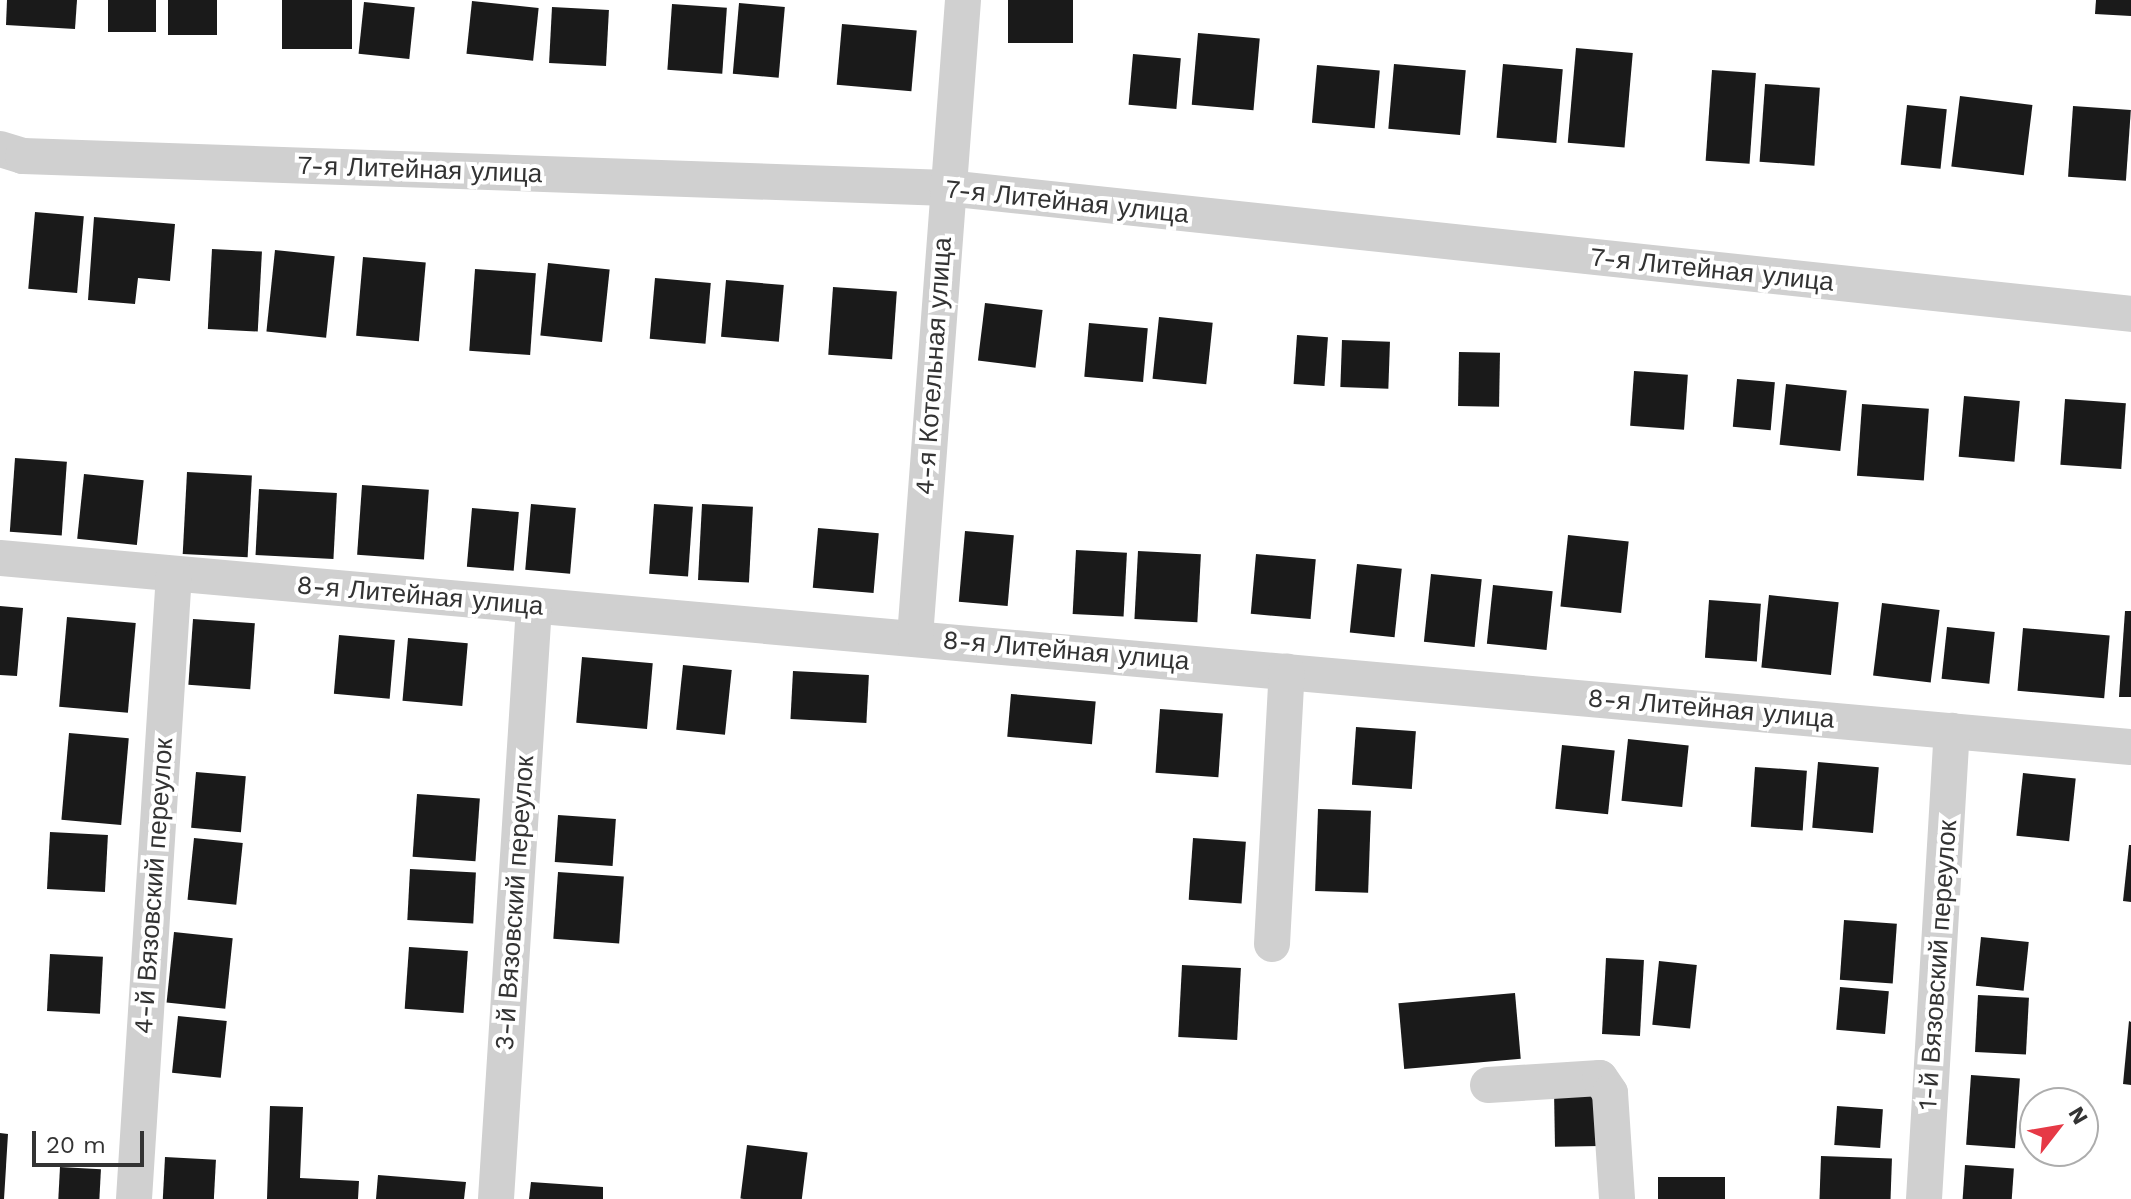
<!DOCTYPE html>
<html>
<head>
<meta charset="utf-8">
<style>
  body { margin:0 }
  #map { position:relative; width:2131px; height:1199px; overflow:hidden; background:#fff; font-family:"Work Sans",sans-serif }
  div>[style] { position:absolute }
  .building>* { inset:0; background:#1a1a1a; transform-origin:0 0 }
  .minor>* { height:36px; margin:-18px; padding:0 18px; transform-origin:18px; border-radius:18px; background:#d0d0d0 }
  span { translate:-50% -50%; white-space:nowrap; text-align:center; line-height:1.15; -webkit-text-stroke:8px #fff; paint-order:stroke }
  .street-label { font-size:26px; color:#333 }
  .north { position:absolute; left:2019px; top:1087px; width:80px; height:80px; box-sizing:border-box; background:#fff; border:2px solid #adadad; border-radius:50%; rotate:59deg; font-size:22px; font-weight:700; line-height:32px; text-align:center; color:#333 }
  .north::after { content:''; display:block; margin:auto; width:28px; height:36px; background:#e63946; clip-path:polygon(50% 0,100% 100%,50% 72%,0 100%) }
  .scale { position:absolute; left:32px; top:1131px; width:112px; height:36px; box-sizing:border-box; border:4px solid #333; border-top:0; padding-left:10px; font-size:24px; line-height:28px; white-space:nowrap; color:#333; -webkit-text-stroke:6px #fff; paint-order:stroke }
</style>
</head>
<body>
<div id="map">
  <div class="building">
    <div style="clip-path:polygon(7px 0,77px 0,75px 29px,6px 25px)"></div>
    <div style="left:108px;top:0;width:48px;height:32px"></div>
    <div style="left:168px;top:0;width:49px;height:35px"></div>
    <div style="left:282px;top:0;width:70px;height:49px"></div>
    <div style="left:1008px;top:0;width:65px;height:43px"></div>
    <div style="clip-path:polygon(2096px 0,2131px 0,2131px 16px,2095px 14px)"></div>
    <div style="left:472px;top:1px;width:67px;height:53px;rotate:6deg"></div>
    <div style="left:364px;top:2px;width:51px;height:52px;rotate:6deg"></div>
    <div style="left:739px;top:3px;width:46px;height:71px;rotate:5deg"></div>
    <div style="left:672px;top:4px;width:55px;height:66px;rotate:4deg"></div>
    <div style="left:552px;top:7px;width:57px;height:56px;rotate:3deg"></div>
    <div style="left:842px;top:24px;width:75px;height:61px;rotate:5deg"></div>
    <div style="left:1198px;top:33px;width:62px;height:72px;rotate:5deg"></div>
    <div style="left:1576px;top:48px;width:57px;height:95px;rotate:5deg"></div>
    <div style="left:1133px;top:54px;width:48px;height:51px;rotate:5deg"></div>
    <div style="left:1394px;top:64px;width:72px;height:65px;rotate:5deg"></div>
    <div style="left:1503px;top:64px;width:60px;height:74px;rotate:5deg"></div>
    <div style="left:1317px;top:65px;width:63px;height:58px;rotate:5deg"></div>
    <div style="left:1712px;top:70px;width:44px;height:91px;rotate:4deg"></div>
    <div style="left:1765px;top:84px;width:55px;height:78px;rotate:4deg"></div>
    <div style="left:1960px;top:96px;width:73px;height:71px;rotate:7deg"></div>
    <div style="left:1907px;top:105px;width:40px;height:60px;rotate:6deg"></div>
    <div style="left:2073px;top:106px;width:58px;height:71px;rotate:4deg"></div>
    <div style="left:35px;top:212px;width:49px;height:77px;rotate:5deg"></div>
    <div style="clip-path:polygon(94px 217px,175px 224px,170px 281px,138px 278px,135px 304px,88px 300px)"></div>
    <div style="left:212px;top:249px;width:50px;height:80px;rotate:3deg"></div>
    <div style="left:275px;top:250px;width:60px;height:82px;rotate:6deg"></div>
    <div style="left:363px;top:257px;width:63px;height:79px;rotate:5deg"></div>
    <div style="left:548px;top:263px;width:62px;height:73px;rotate:6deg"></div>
    <div style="left:475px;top:269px;width:61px;height:82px;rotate:4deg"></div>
    <div style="left:655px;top:278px;width:56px;height:61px;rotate:5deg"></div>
    <div style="left:726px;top:280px;width:58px;height:57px;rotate:5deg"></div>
    <div style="left:833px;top:287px;width:64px;height:68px;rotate:4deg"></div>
    <div style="left:985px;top:303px;width:58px;height:58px;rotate:7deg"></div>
    <div style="left:1159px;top:317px;width:54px;height:62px;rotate:6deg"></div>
    <div style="left:1089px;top:323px;width:59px;height:54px;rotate:5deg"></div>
    <div style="left:1297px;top:335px;width:31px;height:49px;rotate:4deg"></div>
    <div style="left:1342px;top:340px;width:48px;height:47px;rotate:2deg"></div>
    <div style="left:1459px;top:352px;width:41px;height:54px;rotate:1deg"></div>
    <div style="left:1634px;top:371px;width:54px;height:55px;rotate:4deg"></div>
    <div style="left:1737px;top:379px;width:38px;height:48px;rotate:5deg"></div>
    <div style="left:1786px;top:384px;width:61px;height:61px;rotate:6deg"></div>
    <div style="left:1964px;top:396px;width:56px;height:61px;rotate:5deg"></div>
    <div style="left:2065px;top:399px;width:61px;height:66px;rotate:4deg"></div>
    <div style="left:1862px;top:404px;width:67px;height:72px;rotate:4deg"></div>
    <div style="left:15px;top:458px;width:52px;height:74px;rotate:4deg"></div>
    <div style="left:187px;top:472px;width:65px;height:82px;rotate:3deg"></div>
    <div style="left:84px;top:474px;width:60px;height:65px;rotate:6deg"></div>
    <div style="left:362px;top:485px;width:67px;height:70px;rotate:4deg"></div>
    <div style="left:259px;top:489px;width:78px;height:66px;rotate:3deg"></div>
    <div style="left:531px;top:504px;width:45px;height:66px;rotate:5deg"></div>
    <div style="left:654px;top:504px;width:39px;height:70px;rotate:4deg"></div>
    <div style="left:702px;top:504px;width:51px;height:76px;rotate:3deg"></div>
    <div style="left:472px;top:508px;width:47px;height:59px;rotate:5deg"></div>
    <div style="left:818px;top:528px;width:61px;height:60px;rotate:5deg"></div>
    <div style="left:965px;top:531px;width:49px;height:71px;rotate:5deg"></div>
    <div style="left:1568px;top:535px;width:61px;height:72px;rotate:6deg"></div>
    <div style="left:1076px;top:550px;width:51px;height:64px;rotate:3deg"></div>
    <div style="left:1138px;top:551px;width:63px;height:68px;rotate:3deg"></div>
    <div style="left:1256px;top:554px;width:60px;height:60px;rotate:5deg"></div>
    <div style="left:1357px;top:564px;width:45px;height:69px;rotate:6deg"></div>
    <div style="left:1431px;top:574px;width:51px;height:68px;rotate:6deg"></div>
    <div style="left:1493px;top:585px;width:60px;height:59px;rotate:6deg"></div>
    <div style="left:1769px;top:595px;width:70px;height:73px;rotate:6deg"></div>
    <div style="left:1709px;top:600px;width:52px;height:58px;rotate:4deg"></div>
    <div style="left:1882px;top:603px;width:58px;height:73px;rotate:7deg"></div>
    <div style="clip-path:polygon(0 606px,23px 608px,17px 676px,0 675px)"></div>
    <div style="clip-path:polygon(2125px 611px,2131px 611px,2131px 697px,2119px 697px)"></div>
    <div style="left:67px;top:617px;width:69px;height:90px;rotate:5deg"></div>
    <div style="left:193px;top:619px;width:62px;height:66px;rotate:4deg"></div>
    <div style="left:1947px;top:627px;width:48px;height:52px;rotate:6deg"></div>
    <div style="left:2023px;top:628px;width:87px;height:63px;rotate:5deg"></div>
    <div style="left:339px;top:635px;width:56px;height:59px;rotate:5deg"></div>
    <div style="left:408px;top:638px;width:60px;height:63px;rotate:5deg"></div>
    <div style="left:582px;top:657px;width:71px;height:66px;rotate:5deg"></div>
    <div style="left:683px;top:665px;width:49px;height:65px;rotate:6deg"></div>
    <div style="left:793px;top:671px;width:76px;height:48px;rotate:3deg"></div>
    <div style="left:1011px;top:694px;width:85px;height:43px;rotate:5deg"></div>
    <div style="left:1160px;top:709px;width:63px;height:64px;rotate:4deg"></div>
    <div style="left:1356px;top:727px;width:60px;height:58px;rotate:4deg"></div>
    <div style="left:69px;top:733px;width:60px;height:87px;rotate:5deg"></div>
    <div style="left:1628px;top:739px;width:61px;height:62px;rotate:6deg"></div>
    <div style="left:1562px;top:745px;width:53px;height:64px;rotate:6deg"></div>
    <div style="left:1818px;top:762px;width:61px;height:66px;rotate:5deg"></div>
    <div style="left:1755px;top:767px;width:52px;height:60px;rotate:4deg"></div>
    <div style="left:196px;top:772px;width:50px;height:56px;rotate:5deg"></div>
    <div style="left:2023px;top:773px;width:53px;height:63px;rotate:6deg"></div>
    <div style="left:417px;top:794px;width:63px;height:63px;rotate:4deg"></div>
    <div style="left:1318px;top:809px;width:53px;height:82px;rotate:2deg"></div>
    <div style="left:558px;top:815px;width:58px;height:47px;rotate:4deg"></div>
    <div style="left:50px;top:832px;width:58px;height:57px;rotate:3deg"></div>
    <div style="left:194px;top:838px;width:49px;height:62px;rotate:6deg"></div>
    <div style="left:1193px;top:838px;width:53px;height:62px;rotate:4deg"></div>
    <div style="clip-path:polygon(2129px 845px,2131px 845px,2131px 902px,2123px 901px)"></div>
    <div style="left:410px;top:869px;width:66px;height:51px;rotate:3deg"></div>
    <div style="left:558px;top:872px;width:66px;height:67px;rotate:4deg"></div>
    <div style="left:1844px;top:920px;width:53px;height:60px;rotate:4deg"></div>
    <div style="left:174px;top:932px;width:59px;height:71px;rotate:6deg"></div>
    <div style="left:1981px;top:937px;width:48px;height:49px;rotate:6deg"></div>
    <div style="left:409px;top:947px;width:59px;height:62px;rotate:4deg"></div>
    <div style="left:50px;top:954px;width:53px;height:57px;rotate:3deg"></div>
    <div style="left:1606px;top:958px;width:38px;height:76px;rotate:3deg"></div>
    <div style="left:1659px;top:961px;width:38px;height:64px;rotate:6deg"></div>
    <div style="left:1182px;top:965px;width:59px;height:72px;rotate:3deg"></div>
    <div style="left:1840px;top:987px;width:49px;height:43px;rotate:5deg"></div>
    <div style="left:1515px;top:993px;width:66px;height:117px;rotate:85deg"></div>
    <div style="left:1978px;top:995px;width:51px;height:57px;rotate:3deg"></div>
    <div style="left:178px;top:1016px;width:49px;height:57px;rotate:6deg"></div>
    <div style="clip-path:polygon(2129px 1021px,2131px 1022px,2131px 1085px,2123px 1084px)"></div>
    <div style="left:1971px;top:1075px;width:49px;height:70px;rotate:4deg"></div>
    <div style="left:1600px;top:1089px;width:57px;height:46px;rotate:89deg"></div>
    <div style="clip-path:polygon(270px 1106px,303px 1107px,300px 1178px,359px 1181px,358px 1199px,267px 1199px)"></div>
    <div style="left:1837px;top:1106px;width:46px;height:39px;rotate:4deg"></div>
    <div style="clip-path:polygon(0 1133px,8px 1134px,4px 1199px,0 1199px)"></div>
    <div style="left:747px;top:1145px;width:61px;height:54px;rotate:7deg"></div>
    <div style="left:1821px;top:1156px;width:71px;height:43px;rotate:2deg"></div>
    <div style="left:165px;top:1157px;width:51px;height:42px;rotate:3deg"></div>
    <div style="left:1965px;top:1165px;width:49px;height:34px;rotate:4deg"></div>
    <div style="left:60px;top:1167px;width:41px;height:32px;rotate:3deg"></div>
    <div style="clip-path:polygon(378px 1175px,466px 1182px,464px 1199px,376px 1199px)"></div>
    <div style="left:1725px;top:1177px;width:22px;height:67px;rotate:90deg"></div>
    <div style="clip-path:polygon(531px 1182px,603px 1187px,603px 1199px,529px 1199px)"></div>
  </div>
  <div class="minor">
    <div style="left:0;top:149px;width:24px;rotate:17deg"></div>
    <div style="left:23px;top:156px;width:925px;rotate:1.98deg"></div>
    <div style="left:947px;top:188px;width:1191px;rotate:6.07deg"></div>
    <div style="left:0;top:558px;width:2139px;rotate:5.07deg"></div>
    <div style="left:915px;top:637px;width:639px;rotate:-85.69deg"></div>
    <div style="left:1272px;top:944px;width:273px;rotate:-86.9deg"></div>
    <div style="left:1488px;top:1085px;width:112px;rotate:-3.6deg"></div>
    <div style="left:1600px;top:1078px;width:18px;rotate:56deg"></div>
    <div style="left:1610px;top:1093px;width:106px;rotate:86.2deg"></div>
    <div style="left:134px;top:1199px;width:626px;rotate:-86.34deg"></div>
    <div style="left:496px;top:1199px;width:593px;rotate:-86.33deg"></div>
    <div style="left:1924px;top:1199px;width:469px;rotate:-86.6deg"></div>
  </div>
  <div class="street-label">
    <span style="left:420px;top:170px;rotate:2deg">7-я Литейная улица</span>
    <span style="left:1067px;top:202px;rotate:6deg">7-я Литейная улица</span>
    <span style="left:1712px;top:270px;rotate:6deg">7-я Литейная улица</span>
    <span style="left:934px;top:366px;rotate:-86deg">4-я Котельная улица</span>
    <span style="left:420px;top:596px;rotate:5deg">8-я Литейная улица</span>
    <span style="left:1066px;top:651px;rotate:5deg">8-я Литейная улица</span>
    <span style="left:1711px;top:709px;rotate:5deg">8-я Литейная улица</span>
    <span style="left:154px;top:886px;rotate:-86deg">4-й Вязовский переулок</span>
    <span style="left:515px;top:903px;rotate:-86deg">3-й Вязовский переулок</span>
    <span style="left:1938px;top:965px;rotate:-86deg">1-й Вязовский переулок</span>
  </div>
  <div class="north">N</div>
  <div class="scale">20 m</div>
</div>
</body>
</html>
